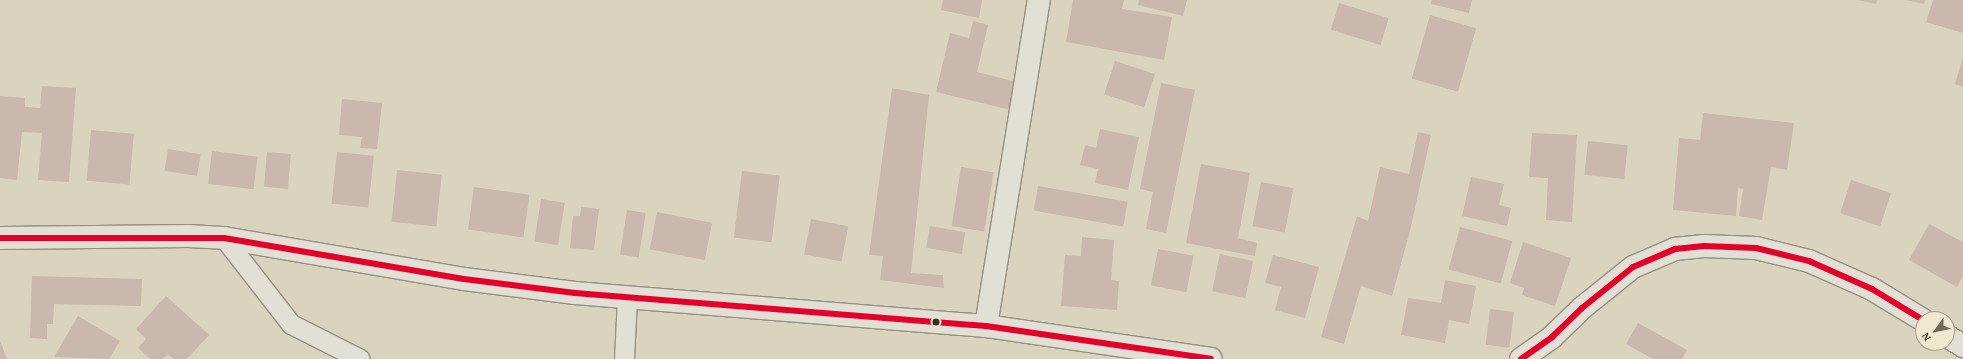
<!DOCTYPE html>
<html>
<head>
<meta charset="utf-8">
<style>
  body { margin:0 }
  #map { position:relative; width:1963px; height:359px; overflow:hidden; background:#dad4bf; font-family:"Gentium Book Plus",serif }
  div>[style] { position:absolute }
  .building>* { inset:0; background:#c9b8ab; transform-origin:0 0 }
  .roads { filter:drop-shadow(1px 0 #958f82) drop-shadow(-1px 0 #958f82) drop-shadow(0 1px #958f82) drop-shadow(0 -1px #958f82) }
  .lane>* { height:19px; margin:-9.5px; padding:0 9.5px; transform-origin:9.5px; border-radius:9.5px; background:#e2dfd5 }
  .street>* { height:22px; margin:-11px; padding:0 11px; transform-origin:11px; border-radius:11px; background:#e2dfd5 }
  .bus-1>* { height:6px; margin:-3px; padding:0 3px; transform-origin:3px; border-radius:3px; background:#e4002b }
  .dots>* { width:11px; height:11px; translate:-50% -50%; box-sizing:border-box; border:2px solid #efe7ce; border-radius:50% }
  span { translate:-50% -50%; white-space:nowrap; text-align:center; line-height:1.15; -webkit-text-stroke:4px #efe7ce; paint-order:stroke }
  .north { position:absolute; left:1915px; top:311px; width:40px; height:40px; box-sizing:border-box; background:#efe7ce; border:1px solid #a79c89; border-radius:50%; rotate:237deg; font-size:11px; font-weight:700; line-height:16px; text-align:center; color:#3c2c21 }
  .north::after { content:''; display:block; margin:auto; width:14px; height:18px; background:#736758; clip-path:polygon(50% 0,100% 100%,50% 72%,0 100%) }
</style>
</head>
<body>
<div id="map">
  <div class="building">
    <div style="clip-path:polygon(943px 0,982px 0,979px 18px,941px 10px)"></div>
    <div style="clip-path:polygon(1073px 0,1124px 0,1122px 9px,1172px 17px,1164px 60px,1066px 42px)"></div>
    <div style="clip-path:polygon(1139px 0,1187px 0,1183px 16px,1138px 5px)"></div>
    <div style="clip-path:polygon(1432px 0,1472px 0,1469px 13px,1431px 4px)"></div>
    <div style="clip-path:polygon(1858px 0,1877px 0,1876px 4px)"></div>
    <div style="clip-path:polygon(1906px 0,1925px 0,1924px 4px)"></div>
    <div style="clip-path:polygon(1933px 0,1963px 0,1963px 33px,1926px 22px)"></div>
    <div style="left:1339px;top:3px;width:52px;height:28px;rotate:17deg"></div>
    <div style="left:1430px;top:15px;width:48px;height:66px;rotate:16deg"></div>
    <div style="clip-path:polygon(973px 21px,988px 25px,977px 72px,1017px 82px,1011px 110px,936px 92px,950px 33px,969px 38px)"></div>
    <div style="clip-path:polygon(1963px 57px,1963px 87px,1955px 84px)"></div>
    <div style="left:1115px;top:61px;width:42px;height:35px;rotate:18deg"></div>
    <div style="clip-path:polygon(1161px 83px,1195px 90px,1166px 233px,1146px 229px,1153px 192px,1140px 189px)"></div>
    <div style="clip-path:polygon(42px 86px,76px 88px,69px 182px,38px 180px,42px 133px,22px 132px,17px 180px,0 178px,0 96px,25px 98px,25px 107px,40px 108px)"></div>
    <div style="clip-path:polygon(892px 88px,929px 95px,911px 273px,943px 275px,944px 288px,880px 280px,883px 256px,869px 255px)"></div>
    <div style="clip-path:polygon(342px 99px,382px 103px,377px 149px,360px 148px,362px 137px,339px 135px)"></div>
    <div style="clip-path:polygon(1703px 113px,1794px 123px,1787px 170px,1771px 167px,1762px 220px,1739px 216px,1743px 189px,1738px 188px,1736px 216px,1673px 210px,1679px 138px,1700px 140px)"></div>
    <div style="clip-path:polygon(1100px 129px,1139px 137px,1128px 190px,1095px 183px,1098px 169px,1080px 165px,1085px 145px,1096px 148px)"></div>
    <div style="left:91px;top:130px;width:43px;height:51px;rotate:5deg"></div>
    <div style="clip-path:polygon(1418px 132px,1431px 135px,1410px 231px,1392px 296px,1361px 286px,1344px 344px,1321px 337px,1357px 216px,1368px 221px,1380px 167px,1409px 174px)"></div>
    <div style="clip-path:polygon(1532px 133px,1577px 135px,1572px 222px,1546px 220px,1548px 178px,1529px 177px)"></div>
    <div style="left:1588px;top:141px;width:40px;height:34px;rotate:6deg"></div>
    <div style="left:168px;top:149px;width:33px;height:22px;rotate:9deg"></div>
    <div style="left:212px;top:151px;width:46px;height:33px;rotate:7deg"></div>
    <div style="left:267px;top:152px;width:24px;height:35px;rotate:5deg"></div>
    <div style="left:337px;top:152px;width:37px;height:52px;rotate:6deg"></div>
    <div style="clip-path:polygon(1201px 164px,1250px 173px,1238px 238px,1257px 243px,1255px 256px,1186px 243px)"></div>
    <div style="left:961px;top:167px;width:33px;height:60px;rotate:9deg"></div>
    <div style="left:397px;top:170px;width:45px;height:52px;rotate:6deg"></div>
    <div style="left:742px;top:171px;width:38px;height:67px;rotate:7deg"></div>
    <div style="clip-path:polygon(1471px 177px,1504px 184px,1499px 205px,1511px 208px,1507px 226px,1462px 216px)"></div>
    <div style="left:1851px;top:180px;width:42px;height:35px;rotate:18deg"></div>
    <div style="left:1261px;top:182px;width:33px;height:45px;rotate:11deg"></div>
    <div style="left:1038px;top:186px;width:91px;height:25px;rotate:10deg"></div>
    <div style="left:474px;top:187px;width:56px;height:43px;rotate:8deg"></div>
    <div style="left:541px;top:199px;width:24px;height:43px;rotate:9deg"></div>
    <div style="clip-path:polygon(581px 207px,599px 209px,594px 250px,570px 248px,573px 216px,580px 216px)"></div>
    <div style="left:627px;top:210px;width:19px;height:45px;rotate:9deg"></div>
    <div style="left:657px;top:212px;width:56px;height:38px;rotate:11deg"></div>
    <div style="left:811px;top:219px;width:38px;height:36px;rotate:11deg"></div>
    <div style="clip-path:polygon(1929px 224px,1963px 242px,1963px 276px,1957px 287px,1909px 260px)"></div>
    <div style="left:930px;top:226px;width:36px;height:22px;rotate:10deg"></div>
    <div style="left:1460px;top:227px;width:54px;height:44px;rotate:15deg"></div>
    <div style="clip-path:polygon(1082px 237px,1114px 240px,1111px 280px,1119px 281px,1117px 310px,1061px 306px,1065px 255px,1081px 256px)"></div>
    <div style="clip-path:polygon(1523px 242px,1571px 258px,1555px 306px,1522px 295px,1524px 288px,1510px 283px)"></div>
    <div style="left:1158px;top:249px;width:36px;height:37px;rotate:11deg"></div>
    <div style="left:1220px;top:254px;width:34px;height:38px;rotate:12deg"></div>
    <div style="clip-path:polygon(1273px 255px,1319px 267px,1305px 318px,1275px 310px,1281px 287px,1265px 283px)"></div>
    <div style="clip-path:polygon(32px 276px,142px 279px,141px 306px,54px 304px,53px 324px,47px 324px,47px 339px,30px 338px)"></div>
    <div style="clip-path:polygon(1445px 280px,1476px 286px,1469px 324px,1449px 320px,1445px 343px,1401px 335px,1408px 298px,1441px 303px)"></div>
    <div style="clip-path:polygon(166px 296px,209px 335px,187px 359px,173px 359px,168px 354px,163px 359px,150px 359px,138px 348px,146px 339px,136px 329px)"></div>
    <div style="left:1490px;top:309px;width:24px;height:36px;rotate:7deg"></div>
    <div style="clip-path:polygon(78px 316px,120px 341px,109px 359px,54px 357px)"></div>
    <div style="clip-path:polygon(1638px 323px,1687px 350px,1682px 359px,1653px 359px,1626px 344px)"></div>
    <div style="clip-path:polygon(0 341px,7px 359px,0 359px)"></div>
  </div>
  <div class="roads">
    <div class="lane">
      <div style="left:224px;top:238px;width:109px;rotate:52.1deg"></div>
      <div style="left:291px;top:324px;width:77px;rotate:26.9deg"></div>
      <div style="left:624px;top:359px;width:62px;rotate:-87.2deg"></div>
    </div>
    <div class="street">
      <div style="left:0;top:238px;width:188px;rotate:-0.6deg"></div>
      <div style="left:188px;top:236px;width:36px;rotate:3deg"></div>
      <div style="left:224px;top:238px;width:243px;rotate:9.7deg"></div>
      <div style="left:464px;top:279px;width:112px;rotate:7.2deg"></div>
      <div style="left:575px;top:293px;width:412px;rotate:4.6deg"></div>
      <div style="left:986px;top:326px;width:227px;rotate:8.3deg"></div>
      <div style="left:986px;top:326px;width:330px;rotate:-80.8deg"></div>
      <div style="left:1947px;top:336px;width:19px;rotate:32deg"></div>
      <div style="left:1521px;top:359px;width:38px;rotate:-35deg"></div>
      <div style="left:1552px;top:337px;width:42px;rotate:-44deg"></div>
      <div style="left:1582px;top:308px;width:65px;rotate:-38.8deg"></div>
      <div style="left:1633px;top:267px;width:46px;rotate:-23.2deg"></div>
      <div style="left:1675px;top:249px;width:29px;rotate:-6deg"></div>
      <div style="left:1704px;top:246px;width:52px;rotate:2.2deg"></div>
      <div style="left:1756px;top:248px;width:55px;rotate:13.8deg"></div>
      <div style="left:1809px;top:261px;width:69px;rotate:24deg"></div>
      <div style="left:1872px;top:289px;width:60px;rotate:31.3deg"></div>
    </div>
  </div>
  <div class="bus-1">
    <div style="left:0;top:238px;width:224px"></div>
    <div style="left:224px;top:238px;width:243px;rotate:9.7deg"></div>
    <div style="left:464px;top:279px;width:112px;rotate:7.2deg"></div>
    <div style="left:575px;top:293px;width:412px;rotate:4.6deg"></div>
    <div style="left:986px;top:326px;width:227px;rotate:8.3deg"></div>
    <div style="left:1521px;top:359px;width:38px;rotate:-35deg"></div>
    <div style="left:1552px;top:337px;width:42px;rotate:-44deg"></div>
    <div style="left:1582px;top:308px;width:65px;rotate:-38.8deg"></div>
    <div style="left:1633px;top:267px;width:46px;rotate:-23.2deg"></div>
    <div style="left:1675px;top:249px;width:29px;rotate:-6deg"></div>
    <div style="left:1704px;top:246px;width:52px;rotate:2.2deg"></div>
    <div style="left:1756px;top:248px;width:55px;rotate:13.8deg"></div>
    <div style="left:1809px;top:261px;width:69px;rotate:24deg"></div>
    <div style="left:1872px;top:289px;width:60px;rotate:31.3deg"></div>
  </div>
  <div class="dots">
    <div style="left:936px;top:322px;background:#3c2c21"></div>
  </div>
  <div class="north">N</div>
</div>
</body>
</html>
